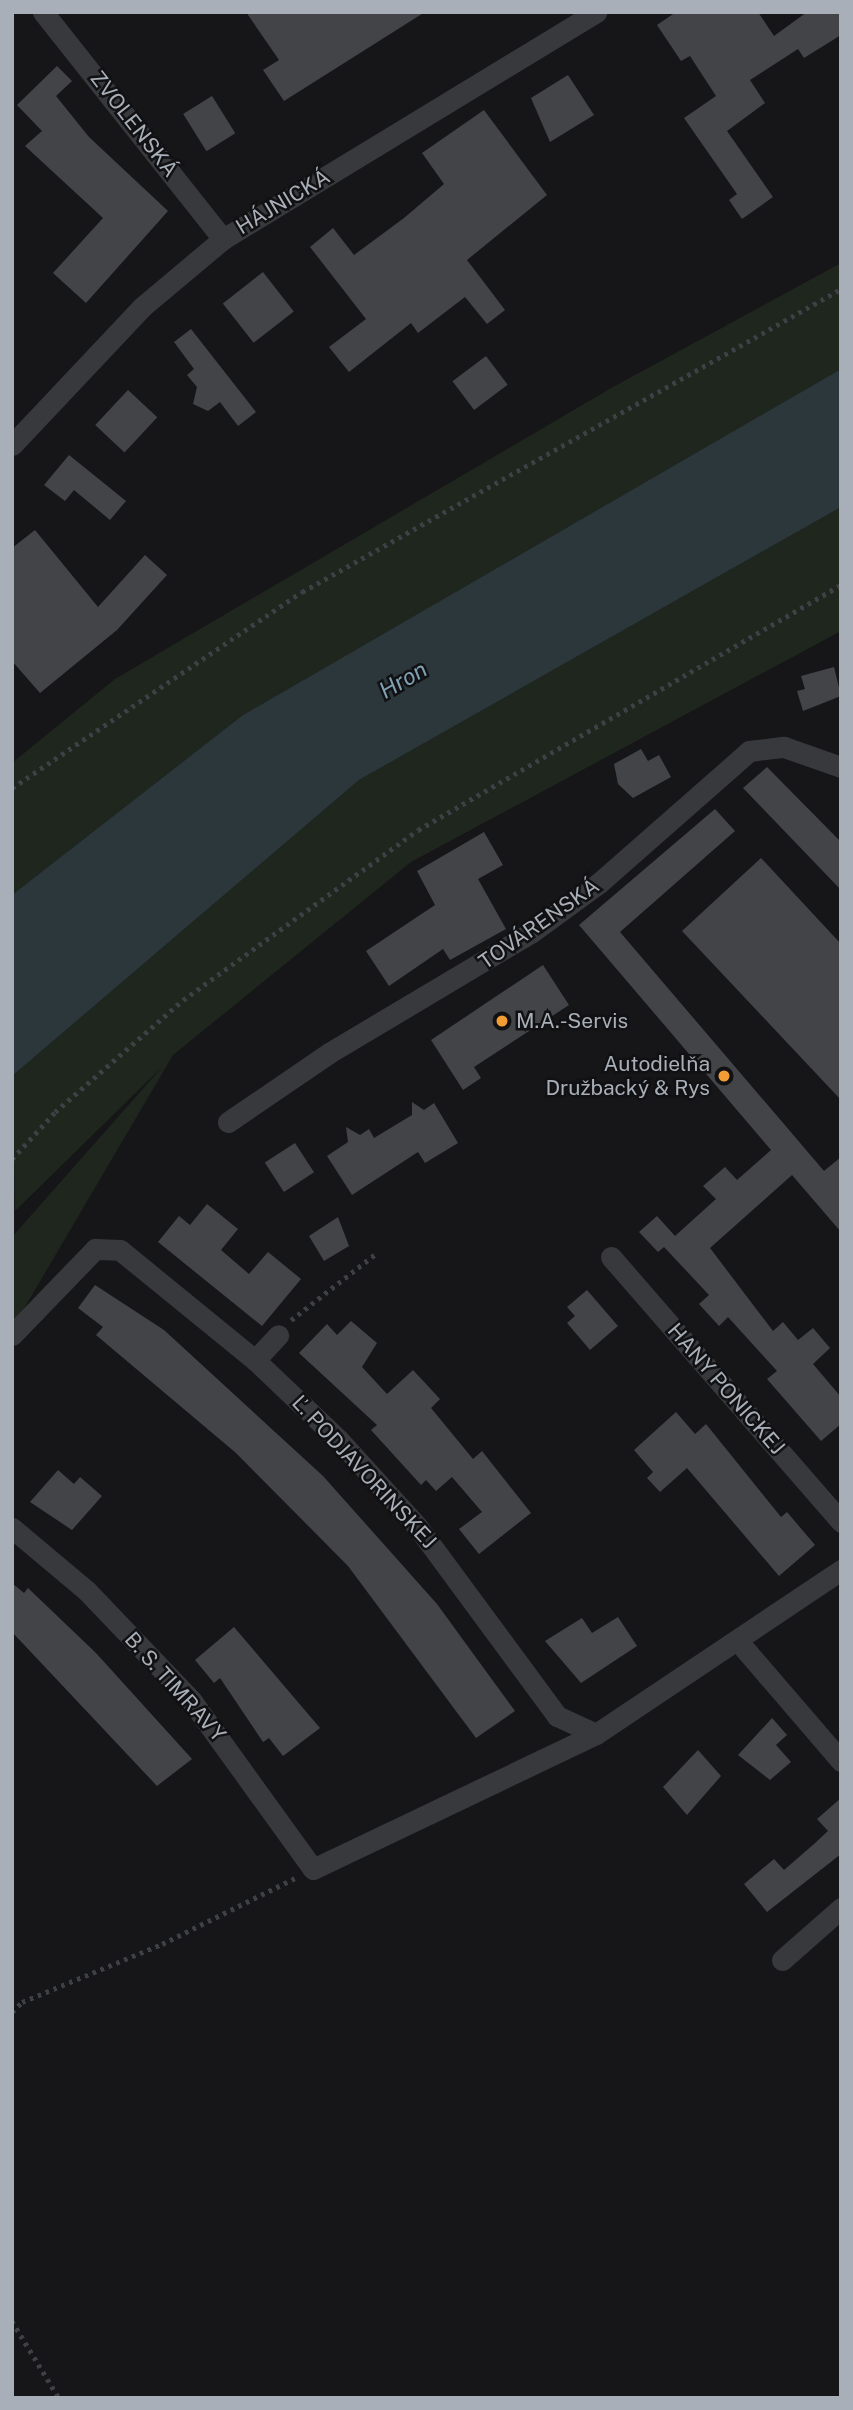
<!DOCTYPE html>
<html>
<head>
<meta charset="utf-8">
<style>
  body { margin:0 }
  #map { position:relative; width:853px; height:2410px; overflow:hidden; background:#161618; font-family:"Public Sans",sans-serif }
  div>[style] { position:absolute }
  .green>* { inset:0; background:#1e261e }
  .water>* { inset:0; background:#2c373c }
  .building>* { inset:0; background:#424448; transform-origin:0 0 }
  .path>* { height:4.5px; margin-top:-2.25px; transform-origin:0; background:repeating-linear-gradient(90deg,#3d4044 0 3.5px,transparent 0 8.5px) }
  .minor>* { height:21px; margin:-10.5px; padding:0 10.5px; transform-origin:10.5px; border-radius:10.5px; background:#37393d }
  .dots>* { width:19px; height:19px; translate:-50% -50%; box-sizing:border-box; border:4px solid #111113; border-radius:50% }
  span { translate:-50% -50%; white-space:nowrap; text-align:center; line-height:1.15; -webkit-text-stroke:5px #111113; paint-order:stroke }
  .street-label { font-size:21px; color:#a8afb8 }
  .poi-label { font-size:21px; color:#a8afb8 }
  .left { translate:0 -50%; text-align:left }
  .right { translate:-100% -50%; text-align:right }
  .water-label { font-size:23px; color:#7fa0b3; font-style:italic }
  .frame { position:absolute; inset:0; border:14px solid #a8afb8; pointer-events:none }
</style>
</head>
<body>
<div id="map">
  <div class="green">
    <div style="clip-path:polygon(841px 263px,841px 369px,243px 715px,12px 895px,12px 763px,115px 679px,613px 387px)"></div>
    <div style="clip-path:polygon(841px 507px,841px 631px,411px 862px,173px 1055px,12px 1329px,12px 1237px,163px 1066px,15px 1211px,12px 1076px,359px 780px)"></div>
  </div>
  <div class="water">
    <div style="clip-path:polygon(841px 369px,841px 507px,359px 780px,12px 1076px,12px 895px,243px 715px)"></div>
  </div>
  <div class="building">
    <div style="clip-path:polygon(246px 12px,425px 12px,284px 101px,263px 70px,279px 60px)"></div>
    <div style="clip-path:polygon(676px 12px,758px 12px,774px 36px,807px 12px,841px 12px,841px 35px,804px 58px,798px 49px,750px 80px,765px 103px,727px 131px,773px 197px,742px 219px,729px 200px,737px 194px,684px 118px,716px 96px,690px 56px,681px 61px,657px 25px)"></div>
    <div style="clip-path:polygon(57px 66px,72px 81px,56px 96px,89px 137px,168px 211px,86px 303px,53px 273px,103px 218px,25px 146px,42px 131px,17px 105px)"></div>
    <div style="clip-path:polygon(568px 75px,594px 115px,550px 142px,531px 98px)"></div>
    <div style="left:212px;top:96px;width:44px;height:34px;rotate:58deg"></div>
    <div style="clip-path:polygon(484px 110px,547px 195px,467px 260px,505px 310px,487px 324px,465px 297px,418px 333px,411px 323px,349px 372px,329px 347px,366px 319px,310px 247px,333px 228px,354px 255px,404px 218px,444px 184px,422px 153px)"></div>
    <div style="left:263px;top:272px;width:50px;height:51px;rotate:52deg"></div>
    <div style="clip-path:polygon(191px 329px,256px 412px,238px 426px,220px 402px,208px 411px,193px 404px,197px 387px,187px 375px,194px 369px,174px 342px)"></div>
    <div style="left:486px;top:356px;width:36px;height:42px;rotate:53deg"></div>
    <div style="left:128px;top:390px;width:40px;height:48px;rotate:43deg"></div>
    <div style="clip-path:polygon(69px 455px,126px 501px,110px 520px,74px 490px,65px 501px,44px 485px)"></div>
    <div style="clip-path:polygon(35px 530px,98px 607px,145px 555px,167px 575px,117px 630px,40px 693px,12px 661px,12px 548px)"></div>
    <div style="clip-path:polygon(834px 667px,841px 696px,803px 711px,797px 691px,805px 689px,801px 676px)"></div>
    <div style="clip-path:polygon(641px 749px,648px 761px,659px 755px,671px 777px,633px 798px,618px 784px,614px 764px)"></div>
    <div style="clip-path:polygon(767px 767px,841px 842px,841px 890px,743px 788px)"></div>
    <div style="clip-path:polygon(715px 809px,735px 831px,620px 932px,824px 1171px,841px 1157px,841px 1232px,792px 1175px,710px 1248px,773px 1331px,783px 1322px,798px 1340px,813px 1328px,830px 1348px,813px 1364px,841px 1397px,841px 1424px,821px 1441px,767px 1379px,777px 1371px,728px 1317px,719px 1326px,699px 1304px,709px 1295px,664px 1247px,658px 1252px,639px 1232px,657px 1216px,675px 1236px,716px 1199px,703px 1186px,725px 1167px,737px 1180px,771px 1150px,579px 925px)"></div>
    <div style="clip-path:polygon(484px 832px,503px 865px,478px 879px,506px 929px,450px 960px,443px 949px,389px 986px,366px 951px,435px 905px,417px 871px)"></div>
    <div style="clip-path:polygon(761px 858px,841px 944px,841px 1100px,682px 931px)"></div>
    <div style="clip-path:polygon(543px 965px,569px 1005px,474px 1067px,481px 1078px,463px 1090px,431px 1040px)"></div>
    <div style="clip-path:polygon(412px 1102px,424px 1110px,434px 1103px,458px 1143px,425px 1163px,418px 1152px,352px 1195px,327px 1156px,348px 1142px,346px 1127px,360px 1135px,369px 1129px,374px 1138px,412px 1115px)"></div>
    <div style="left:295px;top:1143px;width:35px;height:36px;rotate:57deg"></div>
    <div style="clip-path:polygon(207px 1204px,238px 1229px,221px 1250px,249px 1274px,268px 1252px,301px 1279px,262px 1326px,158px 1242px,179px 1216px,190px 1225px)"></div>
    <div style="clip-path:polygon(338px 1217px,349px 1246px,324px 1261px,309px 1236px)"></div>
    <div style="clip-path:polygon(95px 1285px,164px 1330px,323px 1476px,437px 1604px,515px 1711px,476px 1738px,348px 1566px,236px 1453px,96px 1335px,103px 1327px,78px 1308px)"></div>
    <div style="clip-path:polygon(587px 1290px,618px 1326px,590px 1350px,567px 1323px,575px 1316px,567px 1307px)"></div>
    <div style="clip-path:polygon(351px 1321px,377px 1343px,362px 1367px,387px 1394px,413px 1370px,440px 1399px,431px 1408px,473px 1459px,482px 1451px,531px 1513px,479px 1554px,459px 1529px,482px 1512px,452px 1477px,436px 1491px,426px 1480px,421px 1485px,371px 1430px,377px 1425px,299px 1353px,327px 1324px,337px 1335px)"></div>
    <div style="clip-path:polygon(676px 1412px,695px 1434px,706px 1424px,781px 1517px,787px 1512px,815px 1545px,779px 1576px,687px 1468px,660px 1492px,647px 1478px,653px 1472px,634px 1450px)"></div>
    <div style="clip-path:polygon(58px 1470px,74px 1484px,80px 1477px,102px 1496px,72px 1530px,30px 1502px)"></div>
    <div style="clip-path:polygon(12px 1583px,24px 1593px,28px 1588px,96px 1653px,192px 1759px,157px 1786px,12px 1632px)"></div>
    <div style="clip-path:polygon(618px 1617px,637px 1646px,581px 1683px,545px 1641px,582px 1618px,592px 1633px)"></div>
    <div style="clip-path:polygon(234px 1627px,320px 1728px,283px 1756px,269px 1738px,263px 1742px,220px 1678px,214px 1683px,195px 1660px)"></div>
    <div style="clip-path:polygon(772px 1718px,787px 1735px,776px 1745px,791px 1762px,770px 1780px,738px 1755px)"></div>
    <div style="clip-path:polygon(698px 1750px,721px 1776px,687px 1815px,663px 1787px)"></div>
    <div style="clip-path:polygon(841px 1798px,841px 1854px,767px 1912px,744px 1884px,774px 1859px,784px 1870px,814px 1844px,828px 1831px,817px 1819px)"></div>
  </div>
  <div class="path">
    <div style="left:12px;top:788px;width:350px;rotate:-34.1deg"></div>
    <div style="left:302px;top:592px;width:618px;rotate:-29.34deg"></div>
    <div style="left:12px;top:1159px;width:64px;rotate:-47.5deg"></div>
    <div style="left:55px;top:1112px;width:170px;rotate:-41.2deg"></div>
    <div style="left:183px;top:1000px;width:290px;rotate:-35.9deg"></div>
    <div style="left:418px;top:830px;width:489px;rotate:-30.1deg"></div>
    <div style="left:291px;top:1320px;width:110px;rotate:-38deg"></div>
    <div style="left:12px;top:2012px;width:14px;rotate:-45deg"></div>
    <div style="left:22px;top:2002px;width:152px;rotate:-22.5deg"></div>
    <div style="left:162px;top:1944px;width:148px;rotate:-26.4deg"></div>
    <div style="left:12px;top:2321px;width:90px;rotate:58.6deg"></div>
  </div>
  <div class="minor">
    <div style="left:43px;top:12px;width:290px;rotate:51.6deg"></div>
    <div style="left:12px;top:445px;width:190px;rotate:-46.7deg"></div>
    <div style="left:142px;top:307px;width:106px;rotate:-40deg"></div>
    <div style="left:223px;top:239px;width:437px;rotate:-31.3deg"></div>
    <div style="left:228px;top:1122px;width:122px;rotate:-34.3deg"></div>
    <div style="left:329px;top:1053px;width:236px;rotate:-30.8deg"></div>
    <div style="left:532px;top:932px;width:83px;rotate:-36.2deg"></div>
    <div style="left:599px;top:883px;width:200px;rotate:-41.3deg"></div>
    <div style="left:749px;top:751px;width:35px;rotate:-7deg"></div>
    <div style="left:784px;top:747px;width:60px;rotate:19.3deg"></div>
    <div style="left:611px;top:1257px;width:351px;rotate:49deg"></div>
    <div style="left:12px;top:1335px;width:120px;rotate:-46deg"></div>
    <div style="left:95px;top:1249px;width:25px;rotate:2deg"></div>
    <div style="left:120px;top:1250px;width:174px;rotate:39.2deg"></div>
    <div style="left:255px;top:1360px;width:115px;rotate:43.6deg"></div>
    <div style="left:338px;top:1439px;width:118px;rotate:47.8deg"></div>
    <div style="left:417px;top:1526px;width:236px;rotate:53.6deg"></div>
    <div style="left:557px;top:1716px;width:43px;rotate:24.8deg"></div>
    <div style="left:255px;top:1360px;width:34px;rotate:-47deg"></div>
    <div style="left:12px;top:1528px;width:98px;rotate:40deg"></div>
    <div style="left:87px;top:1591px;width:151px;rotate:46.3deg"></div>
    <div style="left:191px;top:1700px;width:208px;rotate:54.2deg"></div>
    <div style="left:313px;top:1869px;width:314px;rotate:-25.5deg"></div>
    <div style="left:596px;top:1734px;width:295px;rotate:-33.8deg"></div>
    <div style="left:737px;top:1640px;width:160px;rotate:49.3deg"></div>
    <div style="left:782px;top:1960px;width:79px;rotate:-41.4deg"></div>
  </div>
  <div class="dots">
    <div style="left:502px;top:1021px;background:#f29d34"></div>
    <div style="left:724px;top:1076px;background:#f29d34"></div>
  </div>
  <div class="street-label">
    <span style="left:134px;top:124px;rotate:52deg">ZVOLENSKÁ</span>
    <span style="left:283px;top:202px;rotate:-31deg">HÁJNICKÁ</span>
    <span style="left:539px;top:924px;rotate:-35deg">TOVÁRENSKÁ</span>
    <span style="left:726px;top:1389px;rotate:49deg">HANY PONICKEJ</span>
    <span style="left:364px;top:1472px;rotate:47deg">Ľ. PODJAVORINSKEJ</span>
    <span style="left:175px;top:1687px;rotate:48deg">B. S. TIMRAVY</span>
  </div>
  <div class="poi-label">
    <span class="left" style="left:516px;top:1021px">M.A.-Servis</span>
    <span class="right" style="left:710px;top:1076px">Autodielňa<br>Družbacký &amp; Rys</span>
  </div>
  <div class="water-label">
    <span style="left:403px;top:680px;rotate:-30deg">Hron</span>
  </div>
  <div class="frame"></div>
</div>
</body>
</html>
